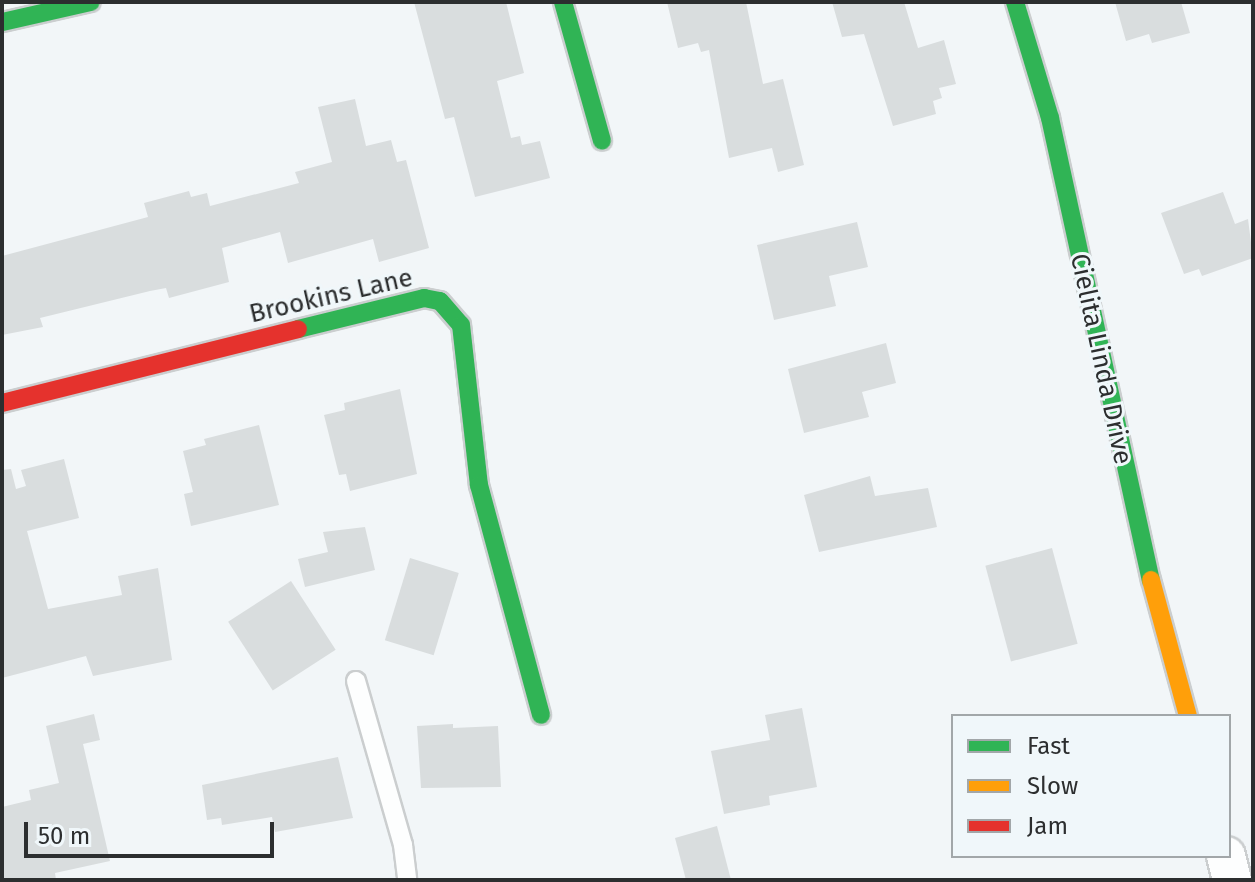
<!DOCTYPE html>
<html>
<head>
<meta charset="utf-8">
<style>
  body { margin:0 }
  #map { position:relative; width:1255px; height:882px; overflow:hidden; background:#f2f6f8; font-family:"Fira Sans",sans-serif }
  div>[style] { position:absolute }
  .building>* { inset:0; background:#d9ddde; transform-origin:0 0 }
  .roads { filter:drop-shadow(2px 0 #cbcecf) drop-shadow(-2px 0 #cbcecf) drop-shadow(0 2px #cbcecf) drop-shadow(0 -2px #cbcecf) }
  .lane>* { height:18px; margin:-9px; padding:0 9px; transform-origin:9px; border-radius:9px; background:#fdfefe }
  .street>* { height:38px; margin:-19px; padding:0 19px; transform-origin:19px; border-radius:19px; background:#fdfefe }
  .fast>* { height:18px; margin:-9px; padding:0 9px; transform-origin:9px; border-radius:9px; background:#30b455 }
  .slow>* { height:18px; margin:-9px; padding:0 9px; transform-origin:9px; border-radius:9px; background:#ff9f0a }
  .jam>* { height:18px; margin:-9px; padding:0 9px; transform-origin:9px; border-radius:9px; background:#e5322d }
  span { translate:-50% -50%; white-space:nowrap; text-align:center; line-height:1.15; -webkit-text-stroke:6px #f0f7fa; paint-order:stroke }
  .street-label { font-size:26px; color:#2c2e2f }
  .frame { position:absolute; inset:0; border:4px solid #2c2e2f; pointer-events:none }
  .legend { position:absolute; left:951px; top:714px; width:280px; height:144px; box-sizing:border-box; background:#f0f7fa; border:2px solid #a2a7a9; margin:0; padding:10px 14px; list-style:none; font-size:24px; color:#2c2e2f }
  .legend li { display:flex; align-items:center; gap:16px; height:40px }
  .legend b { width:40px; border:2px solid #a2a7a9 }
  .scale { position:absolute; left:24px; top:822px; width:250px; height:36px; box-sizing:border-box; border:4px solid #2c2e2f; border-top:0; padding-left:10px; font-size:24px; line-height:28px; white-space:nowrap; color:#2c2e2f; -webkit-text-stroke:6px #f0f7fa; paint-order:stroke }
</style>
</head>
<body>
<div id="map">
  <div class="building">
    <div style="clip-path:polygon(414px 2px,506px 2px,524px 73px,497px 81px,511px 138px,520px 136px,522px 145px,540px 141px,550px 178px,475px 197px,454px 117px,445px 119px)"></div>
    <div style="clip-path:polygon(667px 2px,746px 2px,763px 84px,783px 79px,804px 165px,778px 172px,772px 148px,729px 158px,709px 50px,701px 52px,698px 43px,678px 48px)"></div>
    <div style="clip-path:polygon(832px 2px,904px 2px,918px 48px,944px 40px,956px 84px,939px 88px,942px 98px,933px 101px,936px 114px,893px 126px,864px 34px,842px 37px)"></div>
    <div style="clip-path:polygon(1115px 2px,1181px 2px,1190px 33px,1152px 43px,1149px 34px,1126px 41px)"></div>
    <div style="clip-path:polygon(355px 99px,366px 146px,391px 140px,397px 162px,406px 160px,429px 248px,379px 262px,373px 239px,288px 263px,280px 232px,222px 248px,229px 282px,169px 298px,166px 288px,150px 291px,40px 318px,43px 327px,2px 335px,2px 256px,148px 217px,144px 203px,189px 191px,191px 197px,207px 193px,210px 206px,299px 183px,295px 172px,332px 162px,318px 107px)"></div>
    <div style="clip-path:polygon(1223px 192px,1235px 224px,1248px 219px,1253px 258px,1202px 276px,1199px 269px,1184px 274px,1161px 213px)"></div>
    <div style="clip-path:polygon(857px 222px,868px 267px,829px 276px,836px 306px,774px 320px,757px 245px)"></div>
    <div style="clip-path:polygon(886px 343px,896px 383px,862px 392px,869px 417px,804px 433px,788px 369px)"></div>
    <div style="clip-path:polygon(400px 389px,417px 474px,350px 491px,346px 474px,339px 475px,324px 415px,345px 410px,344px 403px)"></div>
    <div style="clip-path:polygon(259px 425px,279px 505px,191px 526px,184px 494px,193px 492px,183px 451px,206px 445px,204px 439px)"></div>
    <div style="clip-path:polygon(64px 459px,79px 518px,27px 531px,48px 609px,122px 595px,118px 576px,158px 568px,172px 660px,93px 676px,86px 656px,2px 678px,2px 470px,11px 469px,16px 489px,26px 486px,21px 470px)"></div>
    <div style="clip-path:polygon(870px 476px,875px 496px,928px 488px,937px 527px,819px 552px,804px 495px)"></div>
    <div style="clip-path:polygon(365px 527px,375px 570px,305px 587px,298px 559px,328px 552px,323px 532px)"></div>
    <div style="left:1052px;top:548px;width:99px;height:69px;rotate:75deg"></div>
    <div style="left:410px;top:558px;width:51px;height:86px;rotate:17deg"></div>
    <div style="left:291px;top:581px;width:82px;height:75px;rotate:57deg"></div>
    <div style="clip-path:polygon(802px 708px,817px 787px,769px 796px,770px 805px,724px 814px,711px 751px,770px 740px,765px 715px)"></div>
    <div style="clip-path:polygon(94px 714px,100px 740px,83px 744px,110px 861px,55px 873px,56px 880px,2px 880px,2px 807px,31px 800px,29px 790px,59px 783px,46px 726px)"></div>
    <div style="clip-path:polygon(453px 724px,453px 728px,498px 726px,501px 787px,421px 788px,417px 726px)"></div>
    <div style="clip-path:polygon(338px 757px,353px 818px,275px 832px,272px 817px,222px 825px,221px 818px,207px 820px,202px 785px)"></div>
    <div style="clip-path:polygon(717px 826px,731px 880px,686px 880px,675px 838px)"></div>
  </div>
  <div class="roads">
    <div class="lane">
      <div style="left:356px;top:681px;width:171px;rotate:74deg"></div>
      <div style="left:403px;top:845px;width:35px;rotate:83deg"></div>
    </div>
    <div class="street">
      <div style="left:1226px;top:856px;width:25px;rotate:76deg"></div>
    </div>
    <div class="fast">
      <div style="left:563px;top:2px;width:144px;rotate:74.3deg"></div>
      <div style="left:1015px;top:2px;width:121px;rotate:73.2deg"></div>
      <div style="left:1050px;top:118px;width:473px;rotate:77.7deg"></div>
      <div style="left:2px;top:22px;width:91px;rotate:-12.7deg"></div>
      <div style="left:298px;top:329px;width:130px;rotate:-13.8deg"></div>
      <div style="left:424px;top:298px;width:16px;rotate:11deg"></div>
      <div style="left:440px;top:301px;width:32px;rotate:49deg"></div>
      <div style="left:461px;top:325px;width:161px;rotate:83.6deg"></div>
      <div style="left:479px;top:485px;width:238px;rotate:74.9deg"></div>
    </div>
    <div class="slow">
      <div style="left:1151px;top:580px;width:141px;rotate:74.8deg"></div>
    </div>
    <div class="jam">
      <div style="left:2px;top:403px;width:305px;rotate:-14deg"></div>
    </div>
  </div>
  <div class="street-label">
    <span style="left:331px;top:296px;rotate:-13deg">Brookins Lane</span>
    <span style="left:1101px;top:359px;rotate:78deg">Cielita Linda Drive</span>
  </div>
  <div class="frame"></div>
  <ul class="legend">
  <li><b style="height:10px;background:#30b455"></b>Fast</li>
  <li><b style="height:10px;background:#ff9f0a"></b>Slow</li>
  <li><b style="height:10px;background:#e5322d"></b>Jam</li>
  </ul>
  <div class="scale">50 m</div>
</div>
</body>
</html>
